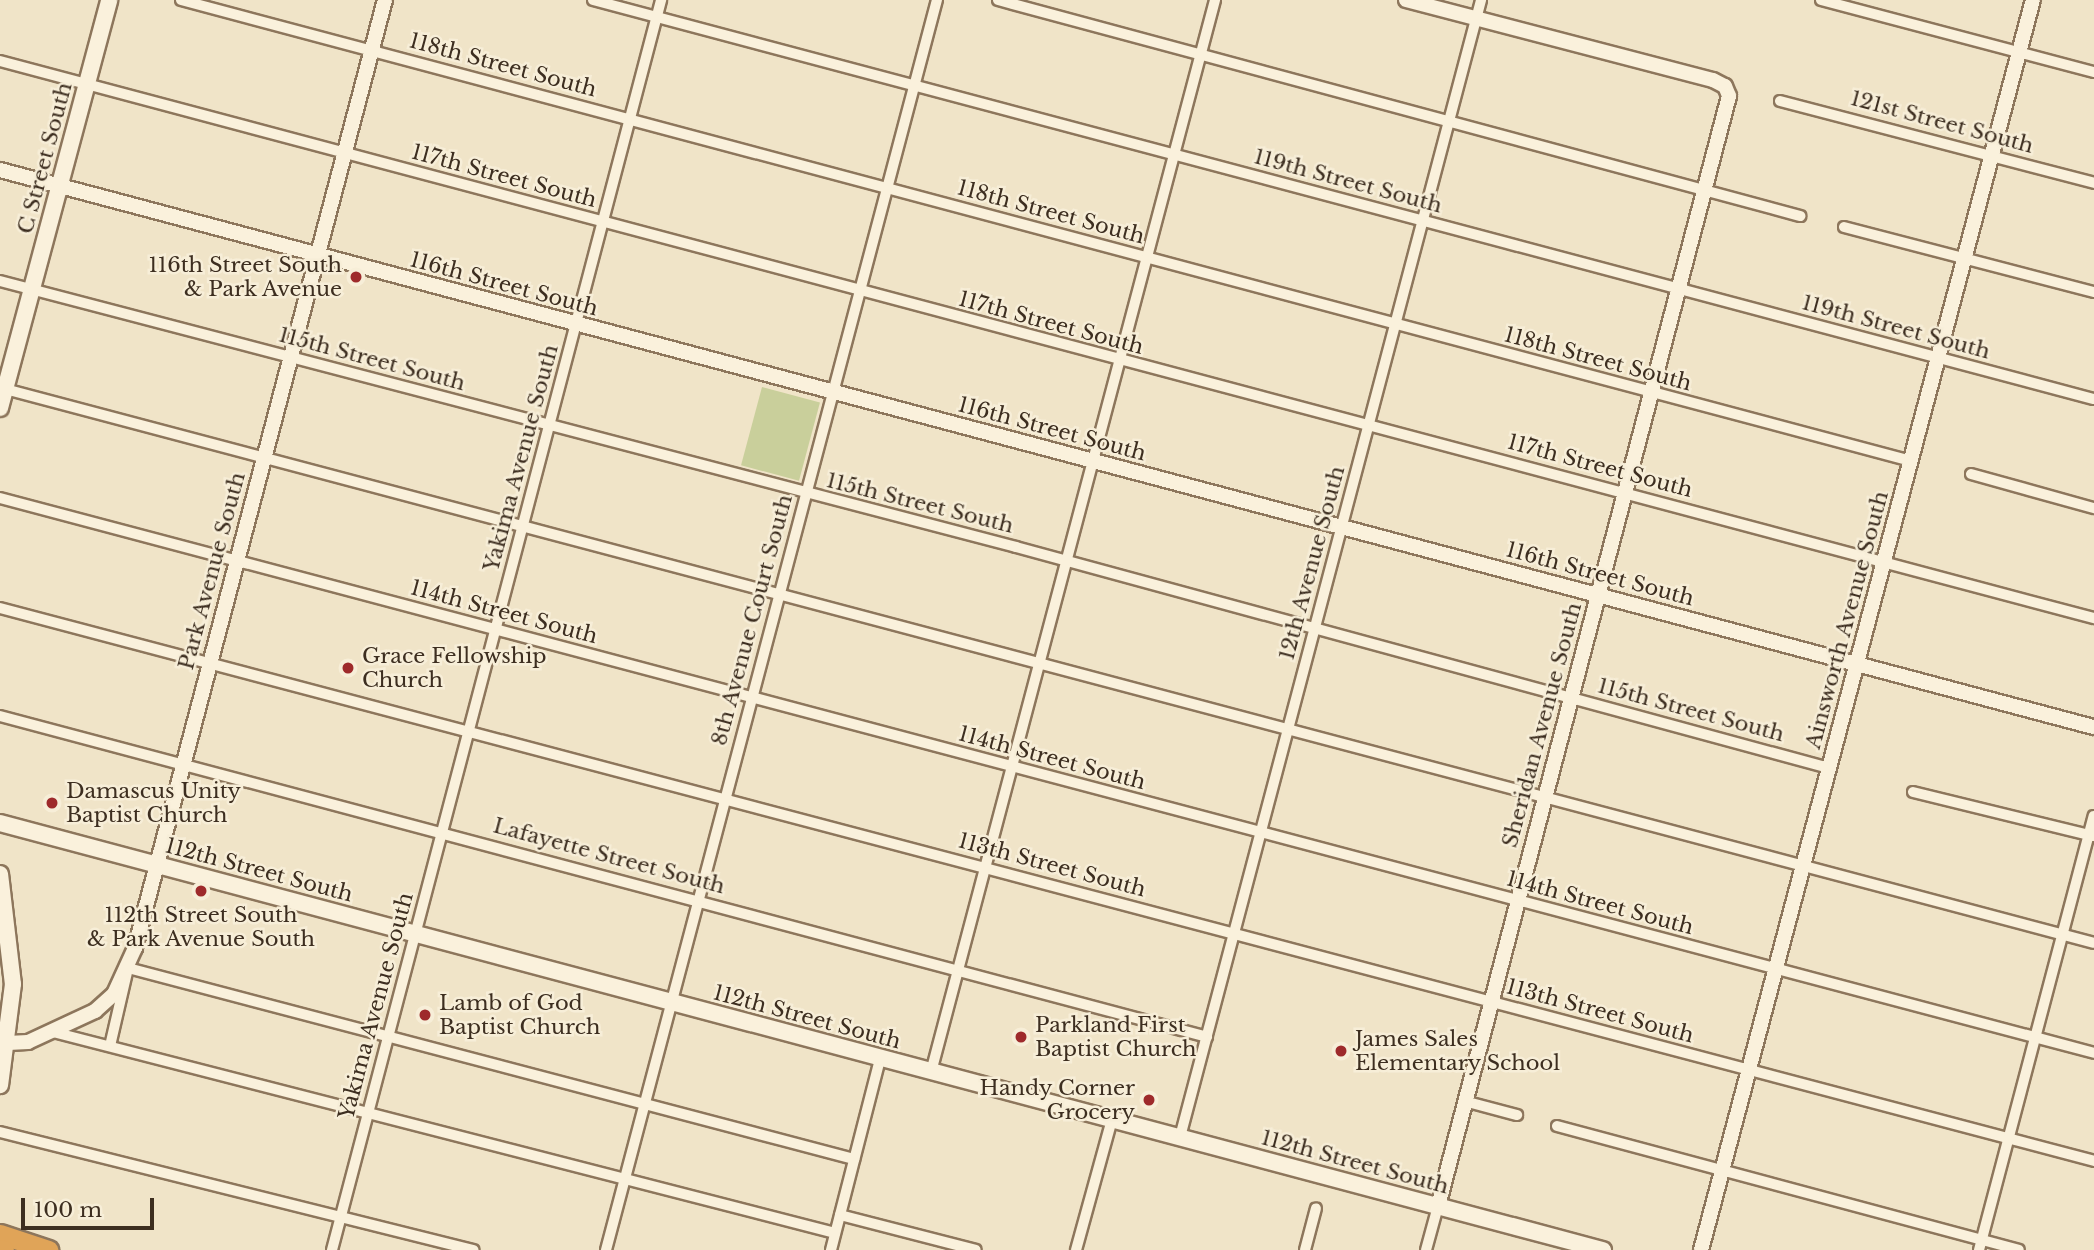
<!DOCTYPE html>
<html>
<head>
<meta charset="utf-8">
<style>
  body { margin:0 }
  #map { position:relative; width:2094px; height:1250px; overflow:hidden; background:#f0e4c8; font-family:"Libre Baskerville",serif }
  div>[style] { position:absolute }
  .green>* { inset:0; background:#c9cf9b; transform-origin:0 0 }
  .roads { filter:drop-shadow(2px 0 #8d765c) drop-shadow(-2px 0 #8d765c) drop-shadow(0 2px #8d765c) drop-shadow(0 -2px #8d765c) }
  .minor>* { height:10px; margin:-5px; padding:0 5px; transform-origin:5px; border-radius:5px; background:#faf1dc }
  .tertiary>* { height:14px; margin:-7px; padding:0 7px; transform-origin:7px; border-radius:7px; background:#faf1dc }
  .secondary>* { height:16px; margin:-8px; padding:0 8px; transform-origin:8px; border-radius:8px; background:#faf1dc }
  .motorway>* { height:19px; margin:-9.5px; padding:0 9.5px; transform-origin:9.5px; border-radius:9.5px; background:#e0a458 }
  .dots>* { width:19px; height:19px; translate:-50% -50%; box-sizing:border-box; border:4px solid #f7eed8; border-radius:50% }
  span { translate:-50% -50%; white-space:nowrap; text-align:center; line-height:1.15; -webkit-text-stroke:5px #f7eed8; paint-order:stroke }
  .street-label { font-size:21px; color:#3d2e20 }
  .poi-label { font-size:21px; color:#3d2e20 }
  .right { translate:-100% -50%; text-align:right }
  .left { translate:0 -50%; text-align:left }
  .scale { position:absolute; left:21px; top:1198px; width:133px; height:32px; box-sizing:border-box; border:4px solid #3d2e20; border-top:0; padding-left:9px; font-size:21px; line-height:24px; white-space:nowrap; color:#3d2e20; -webkit-text-stroke:5px #f7eed8; paint-order:stroke }
</style>
</head>
<body>
<div id="map">
  <div class="green">
    <div style="left:762px;top:387px;width:60px;height:81px;rotate:15deg"></div>
  </div>
  <div class="roads">
    <div class="minor">
      <div style="left:181px;top:0;width:1790px;rotate:14.92deg"></div>
      <div style="left:593px;top:0;width:1553px;rotate:14.89deg"></div>
      <div style="left:998px;top:0;width:831px;rotate:15.07deg"></div>
      <div style="left:1821px;top:0;width:282px;rotate:14.8deg"></div>
      <div style="left:0;top:61px;width:2167px;rotate:14.9deg"></div>
      <div style="left:1780px;top:101px;width:325px;rotate:14.6deg"></div>
      <div style="left:1844px;top:227px;width:258px;rotate:14.6deg"></div>
      <div style="left:0;top:281px;width:1050px;rotate:14.67deg"></div>
      <div style="left:1016px;top:547px;width:843px;rotate:15.21deg"></div>
      <div style="left:5px;top:389px;width:2161px;rotate:14.85deg"></div>
      <div style="left:1971px;top:474px;width:128px;rotate:15.5deg"></div>
      <div style="left:0;top:498px;width:2166px;rotate:14.84deg"></div>
      <div style="left:0;top:608px;width:2166px;rotate:14.79deg"></div>
      <div style="left:0;top:716px;width:1249px;rotate:14.89deg"></div>
      <div style="left:1913px;top:792px;width:186px;rotate:13.7deg"></div>
      <div style="left:53px;top:1032px;width:807px;rotate:14.41deg"></div>
      <div style="left:110px;top:1046px;width:80px;rotate:-77deg"></div>
      <div style="left:128px;top:968px;width:751px;rotate:14.74deg"></div>
      <div style="left:931px;top:1072px;width:1109px;rotate:-75.16deg"></div>
      <div style="left:1464px;top:1101px;width:55px;rotate:14.8deg"></div>
      <div style="left:1557px;top:1126px;width:478px;rotate:15deg"></div>
      <div style="left:0;top:1132px;width:488px;rotate:14deg"></div>
      <div style="left:1180px;top:1137px;width:1176px;rotate:-75.17deg"></div>
      <div style="left:840px;top:1215px;width:140px;rotate:14.4deg"></div>
      <div style="left:332px;top:1250px;width:1293px;rotate:-75.25deg"></div>
      <div style="left:606px;top:1250px;width:1293px;rotate:-75.17deg"></div>
      <div style="left:831px;top:1250px;width:197px;rotate:-75.6deg"></div>
      <div style="left:1076px;top:1250px;width:136px;rotate:-74.6deg"></div>
      <div style="left:1305px;top:1250px;width:43px;rotate:-75.3deg"></div>
      <div style="left:1426px;top:1250px;width:46px;rotate:-74.7deg"></div>
      <div style="left:1979px;top:1250px;width:449px;rotate:-75.2deg"></div>
    </div>
    <div class="tertiary">
      <div style="left:1406px;top:0;width:317px;rotate:14.6deg"></div>
      <div style="left:1713px;top:80px;width:13px;rotate:27deg"></div>
      <div style="left:1725px;top:86px;width:11px;rotate:68deg"></div>
      <div style="left:1729px;top:96px;width:1148px;rotate:104.69deg"></div>
      <div style="left:0;top:170px;width:2167px;rotate:14.9deg"></div>
      <div style="left:8px;top:1043px;width:20px;rotate:-3deg"></div>
      <div style="left:28px;top:1042px;width:74px;rotate:-24.8deg"></div>
      <div style="left:95px;top:1011px;width:25px;rotate:-42deg"></div>
      <div style="left:114px;top:994px;width:51px;rotate:-65.5deg"></div>
      <div style="left:135px;top:948px;width:980px;rotate:-75.23deg"></div>
      <div style="left:1701px;top:1250px;width:1293px;rotate:-75.13deg"></div>
    </div>
    <div class="secondary">
      <div style="left:0;top:408px;width:422px;rotate:-75deg"></div>
      <div style="left:0;top:823px;width:1659px;rotate:14.92deg"></div>
      <div style="left:0;top:874px;width:111px;rotate:83.3deg"></div>
      <div style="left:13px;top:984px;width:102px;rotate:97.3deg"></div>
    </div>
    <div class="motorway">
      <div style="left:0;top:1234px;width:51px;rotate:18.4deg"></div>
      <div style="left:0;top:1249px;width:4px;rotate:14deg"></div>
    </div>
  </div>
  <div class="dots">
    <div style="left:356px;top:277px;background:#9e2a2b"></div>
    <div style="left:348px;top:668px;background:#9e2a2b"></div>
    <div style="left:52px;top:803px;background:#9e2a2b"></div>
    <div style="left:201px;top:891px;background:#9e2a2b"></div>
    <div style="left:425px;top:1015px;background:#9e2a2b"></div>
    <div style="left:1021px;top:1037px;background:#9e2a2b"></div>
    <div style="left:1341px;top:1051px;background:#9e2a2b"></div>
    <div style="left:1149px;top:1100px;background:#9e2a2b"></div>
  </div>
  <div class="street-label">
    <span style="left:503px;top:65px;rotate:15deg">118th Street South</span>
    <span style="left:1942px;top:122px;rotate:15deg">121st Street South</span>
    <span style="left:45px;top:158px;rotate:-75deg">C Street South</span>
    <span style="left:504px;top:176px;rotate:15deg">117th Street South</span>
    <span style="left:1348px;top:181px;rotate:15deg">119th Street South</span>
    <span style="left:1051px;top:212px;rotate:15deg">118th Street South</span>
    <span style="left:504px;top:284px;rotate:15deg">116th Street South</span>
    <span style="left:1051px;top:323px;rotate:15deg">117th Street South</span>
    <span style="left:1896px;top:327px;rotate:15deg">119th Street South</span>
    <span style="left:372px;top:359px;rotate:15deg">115th Street South</span>
    <span style="left:1598px;top:359px;rotate:15deg">118th Street South</span>
    <span style="left:1052px;top:429px;rotate:15deg">116th Street South</span>
    <span style="left:521px;top:458px;rotate:-75deg">Yakima Avenue South</span>
    <span style="left:1600px;top:466px;rotate:15deg">117th Street South</span>
    <span style="left:920px;top:503px;rotate:14deg">115th Street South</span>
    <span style="left:1312px;top:563px;rotate:-75deg">12th Avenue South</span>
    <span style="left:212px;top:571px;rotate:-75deg">Park Avenue South</span>
    <span style="left:1600px;top:574px;rotate:15deg">116th Street South</span>
    <span style="left:504px;top:612px;rotate:15deg">114th Street South</span>
    <span style="left:752px;top:620px;rotate:-75deg">8th Avenue Court South</span>
    <span style="left:1847px;top:620px;rotate:-75deg">Ainsworth Avenue South</span>
    <span style="left:1691px;top:710px;rotate:15deg">115th Street South</span>
    <span style="left:1542px;top:725px;rotate:-75deg">Sheridan Avenue South</span>
    <span style="left:1052px;top:758px;rotate:15deg">114th Street South</span>
    <span style="left:609px;top:856px;rotate:15deg">Lafayette Street South</span>
    <span style="left:1052px;top:865px;rotate:15deg">113th Street South</span>
    <span style="left:259px;top:870px;rotate:15deg">112th Street South</span>
    <span style="left:1600px;top:903px;rotate:15deg">114th Street South</span>
    <span style="left:376px;top:1006px;rotate:-75deg">Yakima Avenue South</span>
    <span style="left:1600px;top:1011px;rotate:15deg">113th Street South</span>
    <span style="left:807px;top:1017px;rotate:15deg">112th Street South</span>
    <span style="left:1355px;top:1162px;rotate:15deg">112th Street South</span>
  </div>
  <div class="poi-label">
    <span class="right" style="left:342px;top:277px">116th Street South<br>&amp; Park Avenue</span>
    <span class="left" style="left:362px;top:668px">Grace Fellowship<br>Church</span>
    <span class="left" style="left:66px;top:803px">Damascus Unity<br>Baptist Church</span>
    <span style="left:201px;top:927px">112th Street South<br>&amp; Park Avenue South</span>
    <span class="left" style="left:439px;top:1015px">Lamb of God<br>Baptist Church</span>
    <span class="left" style="left:1035px;top:1037px">Parkland First<br>Baptist Church</span>
    <span class="left" style="left:1355px;top:1051px">James Sales<br>Elementary School</span>
    <span class="right" style="left:1135px;top:1100px">Handy Corner<br>Grocery</span>
  </div>
  <div class="scale">100 m</div>
</div>
</body>
</html>
